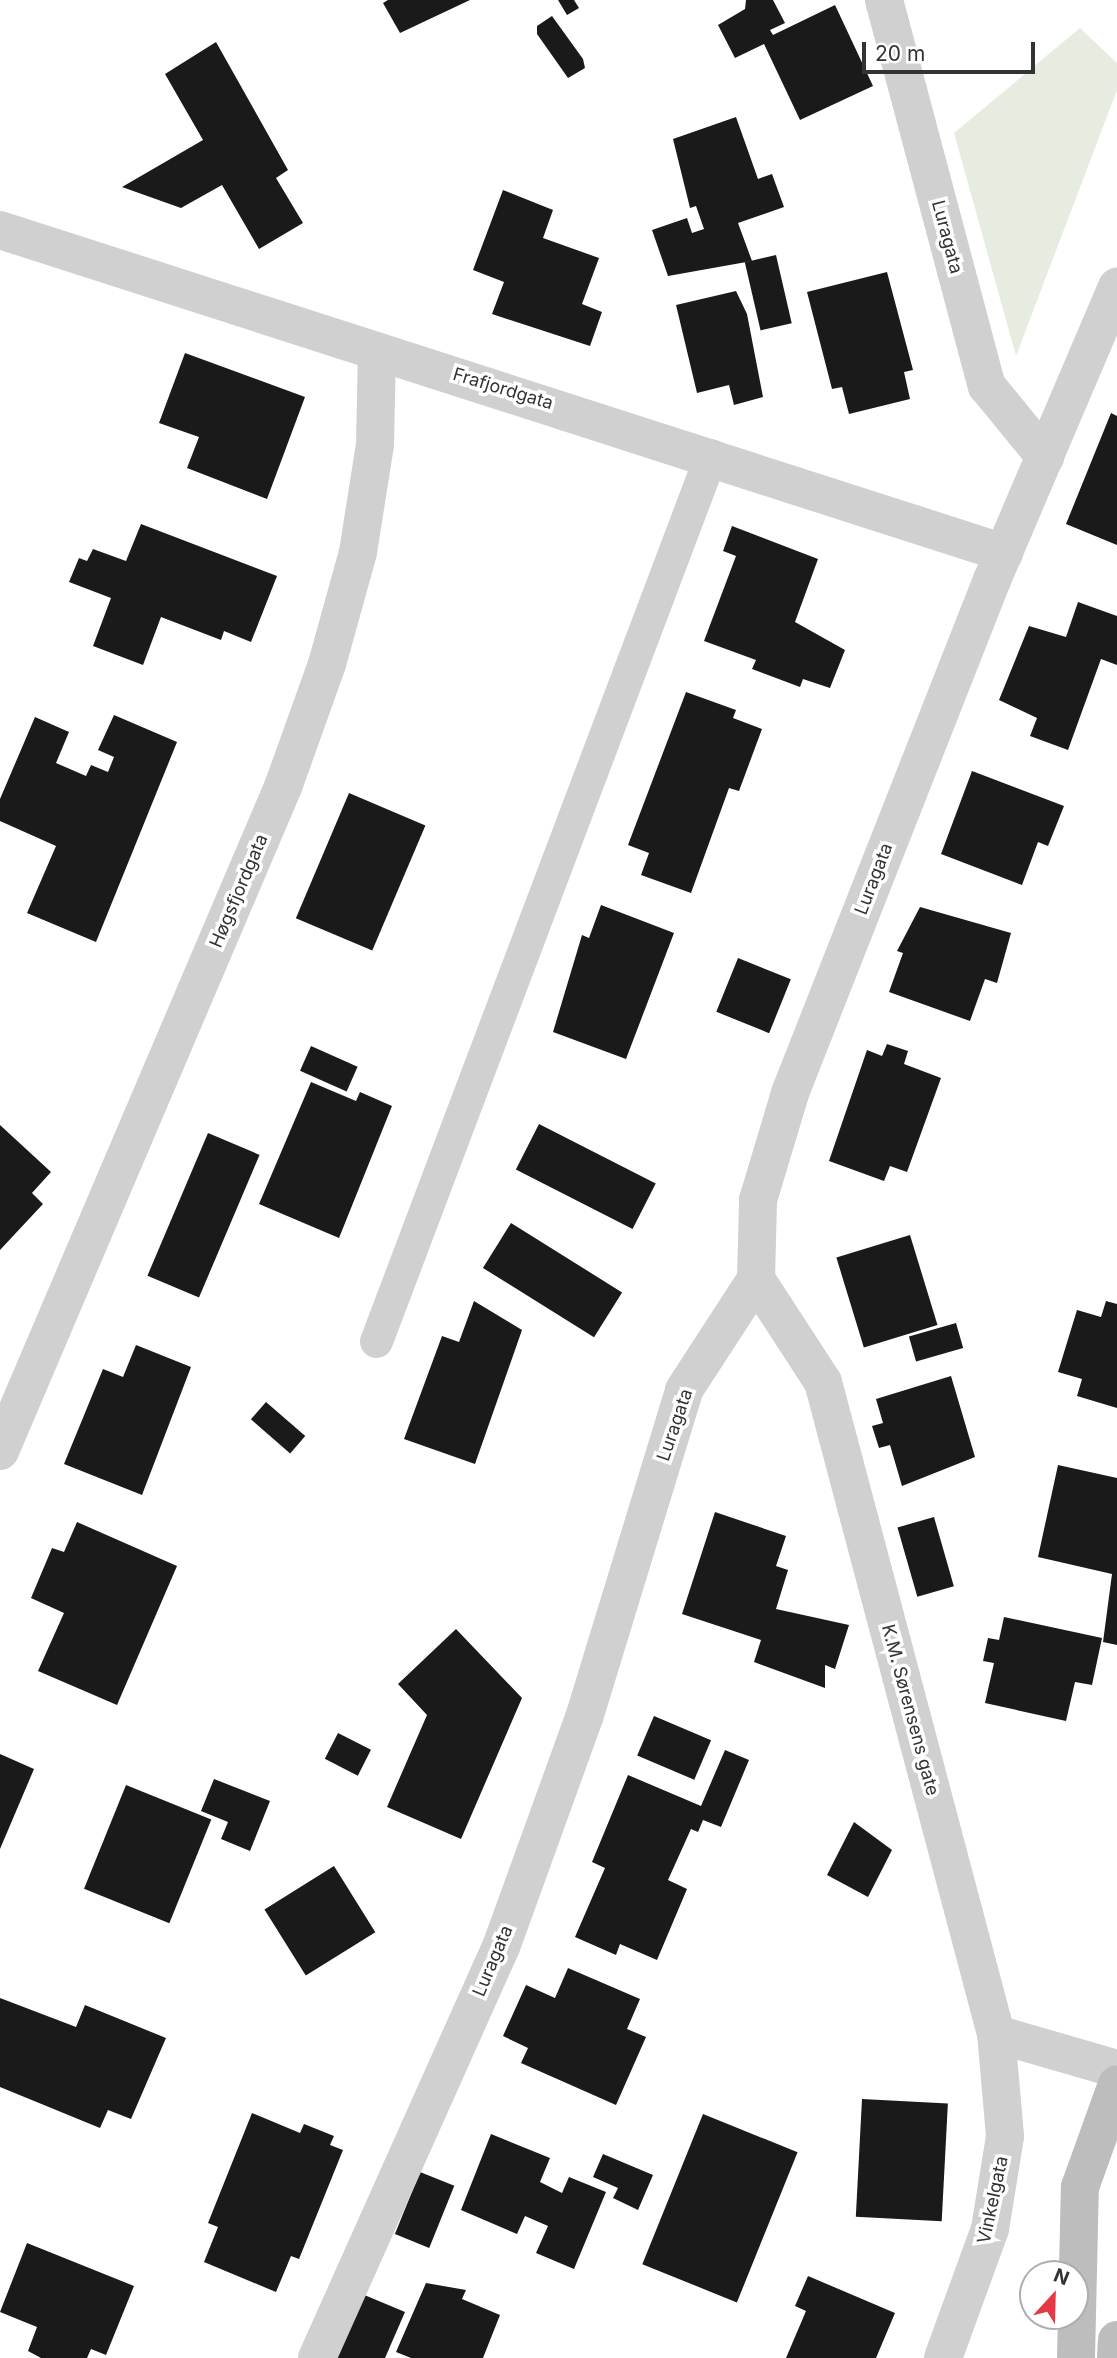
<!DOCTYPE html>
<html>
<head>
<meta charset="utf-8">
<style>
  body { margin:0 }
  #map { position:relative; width:1117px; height:2358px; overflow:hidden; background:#fff; font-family:Inter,sans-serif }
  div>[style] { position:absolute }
  .green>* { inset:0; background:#e6ecdf }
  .building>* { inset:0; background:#1a1a1a; transform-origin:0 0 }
  .lane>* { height:33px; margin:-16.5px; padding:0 16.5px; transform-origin:16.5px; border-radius:16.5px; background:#d0d0d0 }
  .street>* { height:38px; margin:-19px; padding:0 19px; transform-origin:19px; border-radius:19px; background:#d0d0d0 }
  .secondary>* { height:38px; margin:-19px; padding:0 19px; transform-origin:19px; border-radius:19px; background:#bdbdbd }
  span { translate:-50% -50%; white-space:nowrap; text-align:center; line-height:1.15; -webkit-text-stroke:7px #fff; paint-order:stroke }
  .street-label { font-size:18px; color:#333 }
  .north { position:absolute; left:1019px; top:2260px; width:70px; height:70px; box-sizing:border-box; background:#fff; border:2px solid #adadad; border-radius:50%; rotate:22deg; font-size:19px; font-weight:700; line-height:28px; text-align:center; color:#333 }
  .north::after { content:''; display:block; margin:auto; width:24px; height:32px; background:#e63946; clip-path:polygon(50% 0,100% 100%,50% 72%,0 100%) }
  .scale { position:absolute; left:862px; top:42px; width:173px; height:32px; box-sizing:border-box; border:4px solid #333; border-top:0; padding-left:9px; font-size:21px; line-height:24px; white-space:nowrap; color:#333; -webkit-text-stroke:5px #fff; paint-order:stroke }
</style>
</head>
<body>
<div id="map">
  <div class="green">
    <div style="clip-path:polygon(1080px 28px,1117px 63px,1117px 90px,1016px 356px,954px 133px)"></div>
  </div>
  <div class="building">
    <div style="clip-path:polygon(388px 0,470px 0,400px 33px,383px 3px)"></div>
    <div style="clip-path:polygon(558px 0,574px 0,579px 8px,567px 15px)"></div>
    <div style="clip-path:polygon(746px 0,773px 0,785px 23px,770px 30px,773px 35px,835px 5px,873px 86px,800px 120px,764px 44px,735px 58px,718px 25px,745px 9px)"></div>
    <div style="clip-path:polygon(552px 16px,583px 59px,585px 68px,568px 78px,537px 34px,537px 26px)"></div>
    <div style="clip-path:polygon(216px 42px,288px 170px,276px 178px,303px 223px,259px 249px,222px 185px,181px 208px,122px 187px,203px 140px,165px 74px)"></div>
    <div style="clip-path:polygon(736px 117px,758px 179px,772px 174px,784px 207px,738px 223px,752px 261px,668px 276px,652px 230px,687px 218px,692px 233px,704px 229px,696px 206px,690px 208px,673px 139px)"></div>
    <div style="clip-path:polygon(503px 190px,553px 210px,543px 238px,599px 258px,582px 304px,602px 312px,590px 346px,492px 314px,504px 282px,473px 270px)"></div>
    <div style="left:776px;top:255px;width:70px;height:32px;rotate:77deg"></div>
    <div style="clip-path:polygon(887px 272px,913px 370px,904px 372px,910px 399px,849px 414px,842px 387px,832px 389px,807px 292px)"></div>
    <div style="clip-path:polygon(736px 291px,747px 314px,763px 397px,734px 405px,729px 385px,697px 393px,676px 305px)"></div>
    <div style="clip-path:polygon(185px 353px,305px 397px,267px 499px,187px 468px,199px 437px,159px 423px)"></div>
    <div style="clip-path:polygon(1111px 413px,1117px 416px,1117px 556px,1117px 545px,1066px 524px)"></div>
    <div style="clip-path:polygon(141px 524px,277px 576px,251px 642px,224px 631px,221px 640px,161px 617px,143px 665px,93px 646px,111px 598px,69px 582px,79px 558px,87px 561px,93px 549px,126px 561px)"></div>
    <div style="clip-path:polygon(732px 526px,818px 559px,795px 622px,845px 650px,830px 688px,803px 679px,800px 687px,752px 669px,756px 660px,704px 641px,736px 556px,723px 551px)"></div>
    <div style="clip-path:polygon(1078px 602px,1117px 616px,1117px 665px,1101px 659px,1068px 750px,1030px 736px,1037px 718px,999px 700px,1029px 626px,1066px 637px)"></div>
    <div style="clip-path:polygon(686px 692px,736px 710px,733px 718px,762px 729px,739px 791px,729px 788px,691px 893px,641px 875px,649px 853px,628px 845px)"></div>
    <div style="clip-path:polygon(114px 715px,177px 742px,96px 942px,27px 913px,56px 846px,0 821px,0 799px,35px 717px,69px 732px,56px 763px,86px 776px,91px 765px,108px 772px,114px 757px,98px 750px)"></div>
    <div style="clip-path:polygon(972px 771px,1064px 806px,1048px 846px,1038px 842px,1022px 885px,941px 854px)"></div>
    <div style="left:349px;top:793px;width:83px;height:136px;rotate:23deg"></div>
    <div style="clip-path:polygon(601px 905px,674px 933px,626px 1059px,553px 1032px,582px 935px,589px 938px)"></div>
    <div style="clip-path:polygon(920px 907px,1011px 933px,997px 983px,985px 979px,970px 1021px,889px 992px,903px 953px,897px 951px)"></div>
    <div style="left:738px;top:958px;width:57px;height:58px;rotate:22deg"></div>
    <div style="clip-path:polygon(887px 1044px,908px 1051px,904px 1064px,941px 1078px,907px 1172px,890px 1166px,884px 1181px,829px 1161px,867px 1050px,882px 1056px)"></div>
    <div style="left:311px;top:1046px;width:51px;height:27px;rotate:24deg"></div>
    <div style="clip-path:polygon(311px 1082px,356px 1101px,360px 1092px,392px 1106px,339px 1238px,259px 1204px)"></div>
    <div style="left:539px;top:1124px;width:131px;height:51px;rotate:27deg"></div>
    <div style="clip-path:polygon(0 1125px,51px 1172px,32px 1193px,43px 1204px,0 1250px)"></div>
    <div style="left:208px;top:1133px;width:56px;height:155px;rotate:23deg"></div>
    <div style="left:511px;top:1223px;width:131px;height:53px;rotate:32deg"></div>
    <div style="left:910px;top:1235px;width:94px;height:77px;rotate:73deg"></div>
    <div style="clip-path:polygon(474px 1301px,522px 1330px,475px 1464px,404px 1439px,442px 1336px,459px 1342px)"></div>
    <div style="clip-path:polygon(1106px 1301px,1117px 1304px,1117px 1408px,1077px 1396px,1082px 1379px,1058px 1372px,1077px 1310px,1101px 1317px)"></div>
    <div style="left:956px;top:1323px;width:26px;height:49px;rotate:74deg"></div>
    <div style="clip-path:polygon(136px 1345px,191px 1367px,142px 1495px,64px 1464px,103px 1369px,123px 1377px)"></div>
    <div style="clip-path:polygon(951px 1376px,975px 1457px,902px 1486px,890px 1445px,879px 1448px,872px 1426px,883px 1423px,876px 1399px)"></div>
    <div style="left:266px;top:1402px;width:52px;height:23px;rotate:41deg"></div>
    <div style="clip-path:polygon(1058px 1465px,1117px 1478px,1117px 1645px,1103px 1642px,1112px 1574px,1038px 1557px)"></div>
    <div style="clip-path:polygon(715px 1512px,786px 1536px,776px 1566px,788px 1570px,776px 1609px,849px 1625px,835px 1669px,825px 1665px,825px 1688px,754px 1662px,761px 1640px,682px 1614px)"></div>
    <div style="left:934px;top:1517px;width:72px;height:38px;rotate:74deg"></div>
    <div style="clip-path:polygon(77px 1522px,177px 1566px,117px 1705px,38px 1671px,64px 1613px,31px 1598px,52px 1548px,64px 1552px)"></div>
    <div style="clip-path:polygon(1004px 1617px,1102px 1638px,1092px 1685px,1075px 1682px,1066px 1721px,985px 1703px,994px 1663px,983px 1661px,988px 1638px,999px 1640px)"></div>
    <div style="clip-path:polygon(456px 1629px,522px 1698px,461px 1839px,387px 1807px,427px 1715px,398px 1684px)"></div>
    <div style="left:654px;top:1716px;width:62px;height:43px;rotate:23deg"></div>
    <div style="left:338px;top:1733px;width:37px;height:29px;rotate:27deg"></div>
    <div style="clip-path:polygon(725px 1750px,749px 1760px,721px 1827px,703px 1820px,698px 1832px,691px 1829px,668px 1880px,687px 1889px,657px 1960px,620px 1944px,616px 1955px,575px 1937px,605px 1868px,592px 1862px,628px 1775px,701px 1806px)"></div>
    <div style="clip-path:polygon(0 1754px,34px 1769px,0 1849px)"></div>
    <div style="clip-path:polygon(214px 1779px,270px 1801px,250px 1851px,221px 1839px,228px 1822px,201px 1811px)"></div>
    <div style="left:126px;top:1785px;width:92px;height:112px;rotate:22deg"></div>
    <div style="clip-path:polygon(854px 1822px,892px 1850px,868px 1897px,827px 1875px)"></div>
    <div style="left:334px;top:1866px;width:78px;height:82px;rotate:58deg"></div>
    <div style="clip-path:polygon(568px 1968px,640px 1999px,627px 2029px,646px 2037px,616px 2105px,521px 2063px,528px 2048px,503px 2036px,526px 1985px,555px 1998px)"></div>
    <div style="clip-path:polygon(0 1998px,76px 2027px,85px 2005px,166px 2038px,131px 2119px,108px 2110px,100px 2128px,0 2087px)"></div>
    <div style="left:862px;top:2099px;width:86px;height:118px;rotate:3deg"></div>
    <div style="clip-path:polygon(252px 2113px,300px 2133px,304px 2124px,334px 2136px,330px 2145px,343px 2150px,299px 2259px,291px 2256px,276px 2292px,204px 2262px,218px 2227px,208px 2223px)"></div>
    <div style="left:703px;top:2114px;width:102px;height:162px;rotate:22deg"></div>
    <div style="clip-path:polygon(491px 2134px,550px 2158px,540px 2182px,562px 2193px,569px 2177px,606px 2192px,574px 2269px,536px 2253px,548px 2226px,525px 2216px,517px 2234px,461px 2210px)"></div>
    <div style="clip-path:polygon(603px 2154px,653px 2175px,638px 2210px,613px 2198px,618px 2188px,593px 2177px)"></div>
    <div style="left:420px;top:2172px;width:37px;height:67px;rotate:22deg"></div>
    <div style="clip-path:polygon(27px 2243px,134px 2286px,106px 2355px,91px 2349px,87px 2358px,41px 2358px,28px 2351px,37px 2327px,0 2312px)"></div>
    <div style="clip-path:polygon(808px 2276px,895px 2313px,876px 2358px,786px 2358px,806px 2311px,795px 2306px)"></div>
    <div style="clip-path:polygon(426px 2283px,466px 2290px,462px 2299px,500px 2315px,483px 2358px,411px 2358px,396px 2352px)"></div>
    <div style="clip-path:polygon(362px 2294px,405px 2312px,385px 2358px,335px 2358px)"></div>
  </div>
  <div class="lane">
    <div style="left:376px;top:1341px;width:947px;rotate:-69.29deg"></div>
  </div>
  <div class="street">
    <div style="left:884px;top:0;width:400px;rotate:75.1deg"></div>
    <div style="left:987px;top:386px;width:92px;rotate:50.8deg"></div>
    <div style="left:0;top:230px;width:1055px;rotate:17.83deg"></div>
    <div style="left:756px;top:1279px;width:123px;rotate:57deg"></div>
    <div style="left:823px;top:1382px;width:675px;rotate:75.14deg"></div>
    <div style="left:996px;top:2034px;width:126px;rotate:16.1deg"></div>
    <div style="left:0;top:1451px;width:722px;rotate:-66.92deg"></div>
    <div style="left:283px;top:787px;width:131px;rotate:-70.3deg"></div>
    <div style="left:327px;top:664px;width:116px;rotate:-74.5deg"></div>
    <div style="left:358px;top:552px;width:108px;rotate:-81deg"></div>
    <div style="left:375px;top:445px;width:92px;rotate:-88.8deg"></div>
    <div style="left:317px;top:2358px;width:450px;rotate:-65.9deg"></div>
    <div style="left:501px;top:1947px;width:244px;rotate:-70.1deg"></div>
    <div style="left:584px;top:1718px;width:343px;rotate:-73deg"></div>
    <div style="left:684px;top:1390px;width:132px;rotate:-57deg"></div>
    <div style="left:756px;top:1279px;width:79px;rotate:-88.5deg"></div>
    <div style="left:758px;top:1200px;width:112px;rotate:-73.3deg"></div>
    <div style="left:790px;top:1093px;width:551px;rotate:-68.51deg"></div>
    <div style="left:992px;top:580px;width:319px;rotate:-66.9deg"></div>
    <div style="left:943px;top:2358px;width:137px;rotate:-70deg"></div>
    <div style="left:990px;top:2229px;width:94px;rotate:-80.8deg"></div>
    <div style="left:1005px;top:2136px;width:102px;rotate:-95deg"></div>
  </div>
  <div class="secondary">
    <div style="left:1076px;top:2358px;width:171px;rotate:-88.7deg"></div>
    <div style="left:1080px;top:2187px;width:109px;rotate:-70.2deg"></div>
    <div style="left:1116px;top:2358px;width:18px;rotate:-87deg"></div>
  </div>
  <div class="street-label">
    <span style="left:947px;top:237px;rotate:75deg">Luragata</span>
    <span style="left:503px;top:389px;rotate:17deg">Frafjordgata</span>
    <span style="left:874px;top:879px;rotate:-69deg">Luragata</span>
    <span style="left:239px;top:891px;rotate:-67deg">Høgsfjordgata</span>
    <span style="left:675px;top:1425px;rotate:-71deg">Luragata</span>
    <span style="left:910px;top:1710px;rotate:75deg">K.M. Sørensens gate</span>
    <span style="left:493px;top:1961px;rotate:-67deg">Luragata</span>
    <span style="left:993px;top:2200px;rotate:-78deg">Vinkelgata</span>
  </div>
  <div class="north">N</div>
  <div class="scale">20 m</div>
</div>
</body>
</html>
